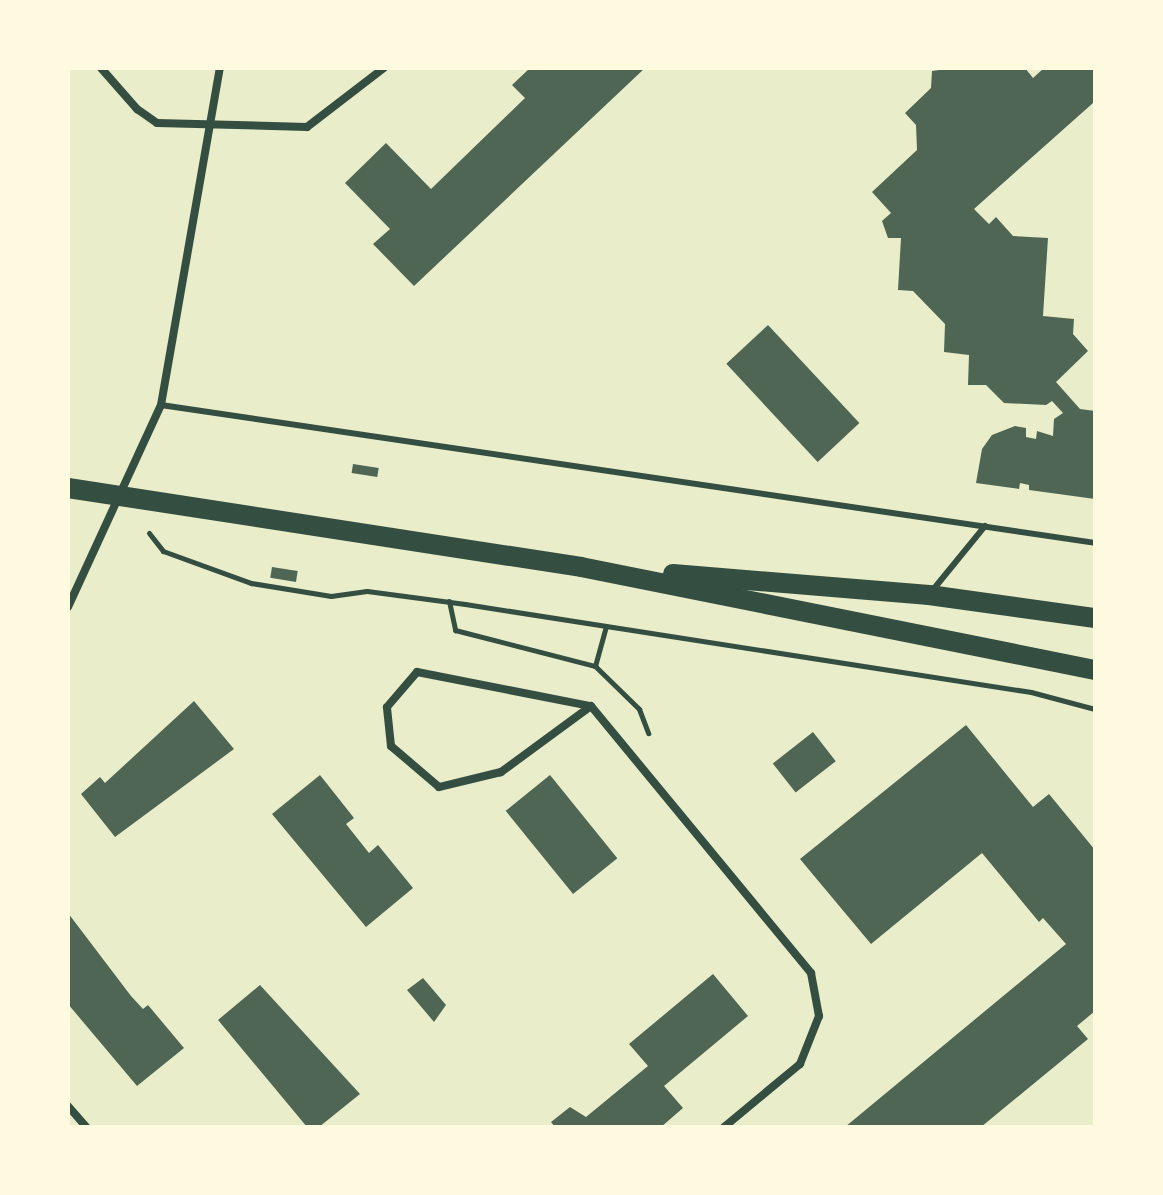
<!DOCTYPE html>
<html>
<head>
<meta charset="utf-8">
<style>
  body { margin:0 }
  #map { position:relative; width:1163px; height:1195px; overflow:hidden; background:#e9edc9; font-family:Figtree,sans-serif }
  div>[style] { position:absolute }
  .building>* { inset:0; background:#4f6655; transform-origin:0 0 }
  .path>* { height:5px; margin:-2.5px; padding:0 2.5px; transform-origin:2.5px; border-radius:2.5px; background:#344e41 }
  .service>* { height:6px; margin:-3px; padding:0 3px; transform-origin:3px; border-radius:3px; background:#344e41 }
  .minor>* { height:8px; margin:-4px; padding:0 4px; transform-origin:4px; border-radius:4px; background:#344e41 }
  .primary>* { height:20px; margin:-10px; padding:0 10px; transform-origin:10px; border-radius:10px; background:#344e41 }
  span { translate:-50% -50%; white-space:nowrap; text-align:center; line-height:1.15; -webkit-text-stroke:8px #fefae0; paint-order:stroke }
  .frame { position:absolute; inset:0; border:70px solid #fefae0; pointer-events:none }
</style>
</head>
<body>
<div id="map">
  <div class="building">
    <div style="clip-path:polygon(530px 68px,645px 68px,414px 286px,373px 244px,390px 229px,345px 183px,386px 143px,431px 189px,525px 98px,512px 85px)"></div>
    <div style="clip-path:polygon(954px 68px,1025px 68px,1033px 78px,1044px 68px,1095px 68px,1093px 103px,974px 209px,989px 224px,996px 217px,1013px 236px,1048px 238px,1043px 316px,1074px 319px,1073px 334px,1088px 351px,1056px 382px,1080px 409px,1095px 411px,1095px 499px,1029px 490px,1029px 485px,1020px 483px,1019px 489px,976px 483px,982px 449px,992px 435px,1015px 426px,1026px 428px,1026px 437px,1036px 439px,1037px 431px,1053px 436px,1054px 419px,1063px 413px,1052px 401px,1046px 405px,1004px 403px,986px 385px,968px 385px,969px 355px,944px 352px,945px 324px,913px 291px,898px 290px,901px 238px,888px 238px,882px 221px,891px 213px,872px 192px,917px 150px,916px 125px,905px 113px,931px 88px,932px 71px)"></div>
    <div style="left:768px;top:325px;width:134px;height:57px;rotate:47deg"></div>
    <div style="left:353px;top:464px;width:26px;height:9px;rotate:9deg"></div>
    <div style="left:272px;top:567px;width:26px;height:11px;rotate:9deg"></div>
    <div style="clip-path:polygon(194px 701px,234px 749px,115px 837px,81px 794px,100px 777px,105px 783px)"></div>
    <div style="clip-path:polygon(966px 725px,1033px 807px,1049px 794px,1095px 850px,1095px 1011px,1077px 1026px,1088px 1039px,981px 1127px,845px 1127px,1066px 944px,1043px 918px,1039px 922px,982px 853px,871px 944px,800px 859px)"></div>
    <div style="left:813px;top:732px;width:37px;height:51px;rotate:52deg"></div>
    <div style="clip-path:polygon(320px 775px,354px 818px,346px 824px,369px 853px,378px 845px,413px 888px,366px 927px,272px 814px)"></div>
    <div style="left:550px;top:775px;width:107px;height:57px;rotate:51deg"></div>
    <div style="clip-path:polygon(68px 913px,131px 996px,143px 1009px,148px 1005px,184px 1048px,137px 1086px,68px 1004px)"></div>
    <div style="clip-path:polygon(713px 974px,748px 1016px,664px 1086px,683px 1108px,661px 1127px,555px 1127px,551px 1122px,570px 1107px,586px 1117px,648px 1066px,629px 1044px)"></div>
    <div style="clip-path:polygon(423px 978px,446px 1005px,434px 1022px,407px 990px)"></div>
    <div style="clip-path:polygon(260px 985px,360px 1094px,319px 1127px,307px 1127px,218px 1020px)"></div>
  </div>
  <div class="path">
    <div style="left:149px;top:533px;width:23px;rotate:52deg"></div>
    <div style="left:163px;top:551px;width:94px;rotate:20deg"></div>
    <div style="left:251px;top:583px;width:81px;rotate:9.2deg"></div>
    <div style="left:331px;top:596px;width:36px;rotate:-8deg"></div>
    <div style="left:367px;top:591px;width:99px;rotate:7.6deg"></div>
    <div style="left:465px;top:604px;width:573px;rotate:8.84deg"></div>
    <div style="left:1031px;top:692px;width:66px;rotate:14.9deg"></div>
    <div style="left:449px;top:601px;width:30px;rotate:78deg"></div>
    <div style="left:455px;top:630px;width:145px;rotate:14.4deg"></div>
    <div style="left:595px;top:666px;width:62px;rotate:44.3deg"></div>
    <div style="left:639px;top:709px;width:26px;rotate:69deg"></div>
    <div style="left:595px;top:666px;width:41px;rotate:-74.6deg"></div>
  </div>
  <div class="service">
    <div style="left:161px;top:405px;width:944px;rotate:8.4deg"></div>
    <div style="left:932px;top:591px;width:84px;rotate:-50.8deg"></div>
  </div>
  <div class="minor">
    <div style="left:101px;top:68px;width:55px;rotate:48.7deg"></div>
    <div style="left:137px;top:109px;width:24px;rotate:35deg"></div>
    <div style="left:157px;top:123px;width:150px;rotate:1.5deg"></div>
    <div style="left:307px;top:127px;width:97px;rotate:-37.5deg"></div>
    <div style="left:68px;top:607px;width:222px;rotate:-65.3deg"></div>
    <div style="left:161px;top:405px;width:342px;rotate:-80.1deg"></div>
    <div style="left:591px;top:706px;width:112px;rotate:143.7deg"></div>
    <div style="left:501px;top:772px;width:64px;rotate:166.4deg"></div>
    <div style="left:439px;top:787px;width:63px;rotate:-139.5deg"></div>
    <div style="left:391px;top:746px;width:39px;rotate:-96deg"></div>
    <div style="left:387px;top:707px;width:46px;rotate:-49.4deg"></div>
    <div style="left:417px;top:672px;width:177px;rotate:11.1deg"></div>
    <div style="left:591px;top:706px;width:346px;rotate:50.5deg"></div>
    <div style="left:811px;top:973px;width:44px;rotate:79.5deg"></div>
    <div style="left:819px;top:1016px;width:52px;rotate:111.6deg"></div>
    <div style="left:800px;top:1064px;width:99px;rotate:140.3deg"></div>
    <div style="left:68px;top:1106px;width:28px;rotate:49deg"></div>
  </div>
  <div class="primary">
    <div style="left:68px;top:488px;width:519px;rotate:8.75deg"></div>
    <div style="left:581px;top:567px;width:524px;rotate:11.33deg"></div>
    <div style="left:673px;top:574px;width:257px;rotate:4.7deg"></div>
    <div style="left:929px;top:595px;width:168px;rotate:7.9deg"></div>
  </div>
  <div class="frame"></div>
</div>
</body>
</html>
